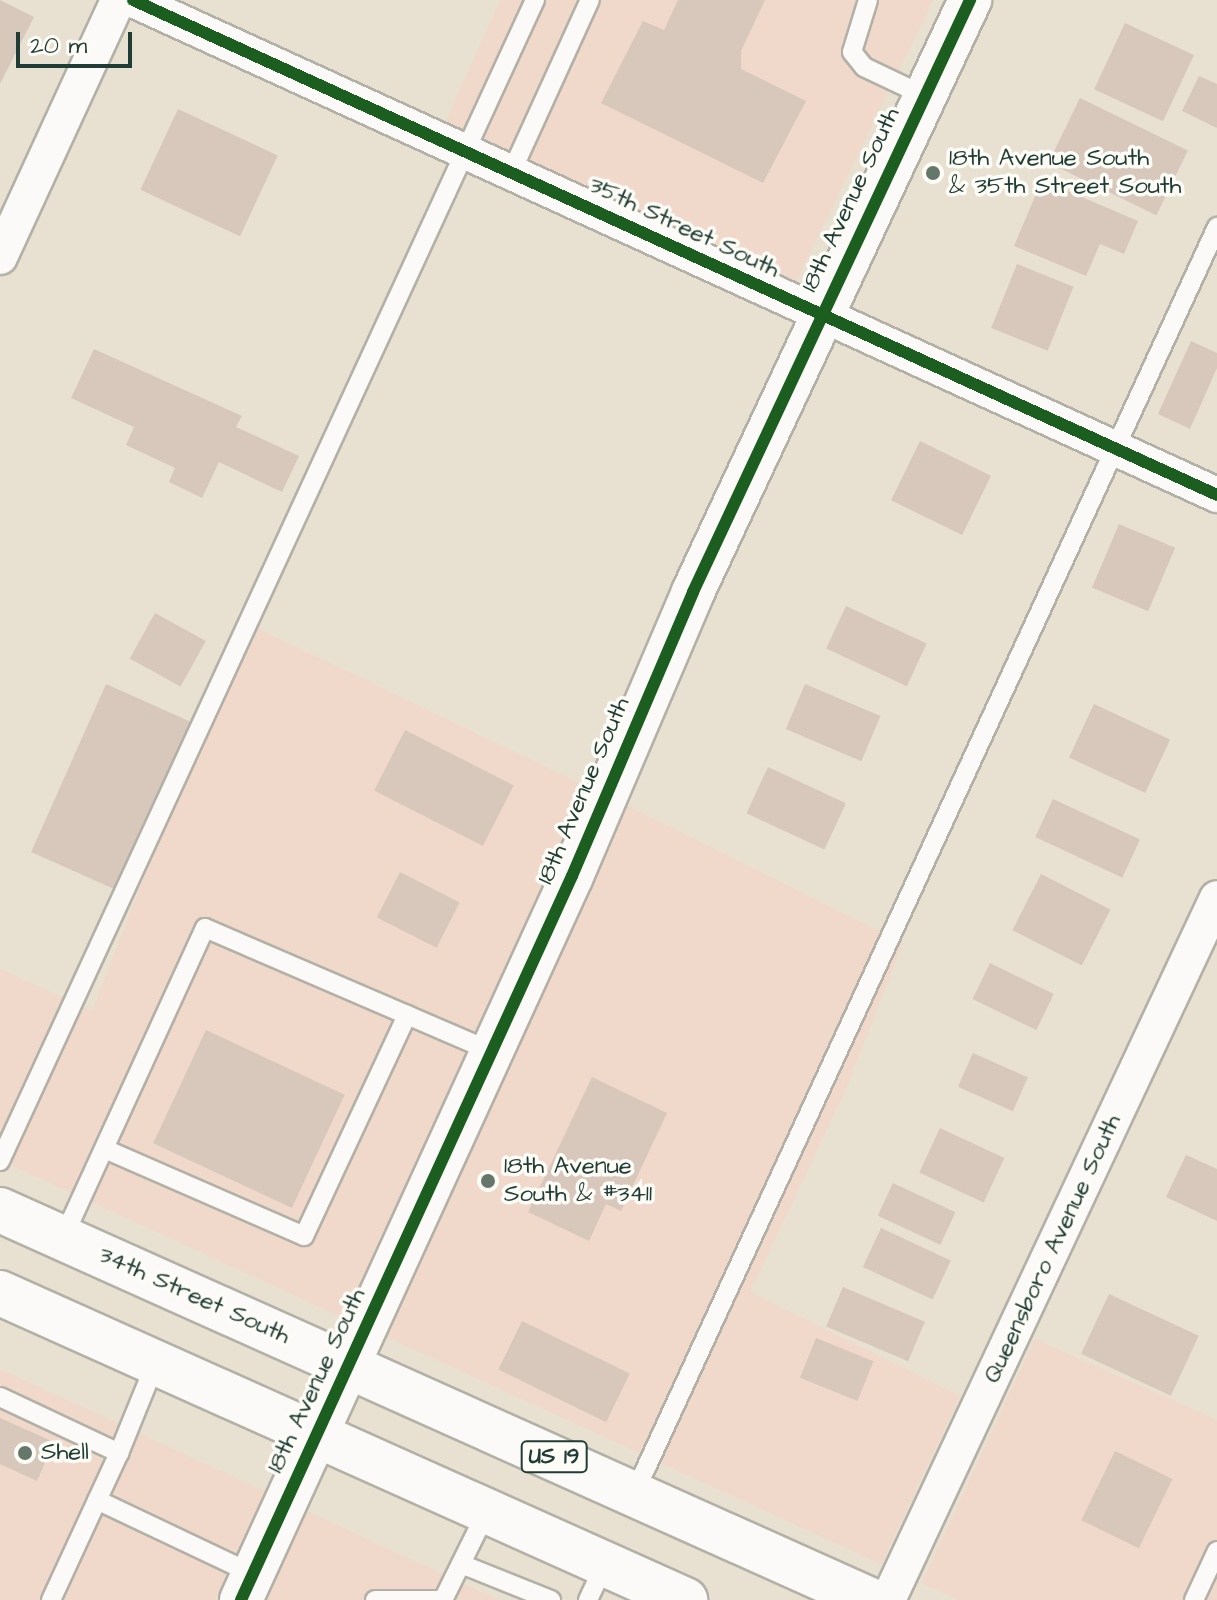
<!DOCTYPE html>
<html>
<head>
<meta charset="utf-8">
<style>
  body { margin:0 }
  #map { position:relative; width:1217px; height:1600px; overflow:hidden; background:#e8e0d0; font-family:"Architects Daughter",sans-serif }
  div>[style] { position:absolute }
  .built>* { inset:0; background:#f0d8cb }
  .building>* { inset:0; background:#d8c8bc; transform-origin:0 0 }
  .roads { filter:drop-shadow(2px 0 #b3b1a6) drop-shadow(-2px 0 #b3b1a6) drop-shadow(0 2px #b3b1a6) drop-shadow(0 -2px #b3b1a6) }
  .service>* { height:18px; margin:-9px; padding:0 9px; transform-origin:9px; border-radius:9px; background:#fcfaf8 }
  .minor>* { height:34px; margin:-17px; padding:0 17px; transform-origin:17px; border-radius:17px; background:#fcfaf8 }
  .tertiary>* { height:42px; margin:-21px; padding:0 21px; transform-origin:21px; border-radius:21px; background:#fcfaf8 }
  .trunk>* { height:44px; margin:-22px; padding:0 22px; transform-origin:22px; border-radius:22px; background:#fcfaf8 }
  .cycleway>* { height:12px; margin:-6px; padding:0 6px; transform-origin:6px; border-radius:6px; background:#1b5e20 }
  .dots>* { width:22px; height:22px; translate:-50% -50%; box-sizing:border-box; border:4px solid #fdfcf7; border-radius:50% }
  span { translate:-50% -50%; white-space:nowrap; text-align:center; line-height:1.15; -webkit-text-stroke:7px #fdfcf7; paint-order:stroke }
  .shield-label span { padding:2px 6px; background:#fdfcf7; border:2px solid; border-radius:6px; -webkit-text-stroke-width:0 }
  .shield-label { font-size:22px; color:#1f3d34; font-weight:700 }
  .poi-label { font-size:24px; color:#1f3d34 }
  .left { translate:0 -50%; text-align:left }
  .street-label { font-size:24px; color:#1f3d34 }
  .scale { position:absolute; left:16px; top:32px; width:116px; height:36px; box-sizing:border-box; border:4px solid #1f3d34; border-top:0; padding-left:10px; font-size:24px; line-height:28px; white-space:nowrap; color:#1f3d34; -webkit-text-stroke:6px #fdfcf7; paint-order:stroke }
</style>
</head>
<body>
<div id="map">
  <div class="built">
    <div style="clip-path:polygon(500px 0,933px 0,796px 281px,446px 121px)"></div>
    <div style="clip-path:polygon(244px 622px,586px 786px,346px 1319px,0 1160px,0 969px,92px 1011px)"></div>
    <div style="clip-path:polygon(626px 805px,903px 943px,845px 1091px,750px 1292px,960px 1396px,881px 1564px,387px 1337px)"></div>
    <div style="clip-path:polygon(1035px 1339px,1217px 1420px,1217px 1600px,959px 1600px,922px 1583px)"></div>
    <div style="clip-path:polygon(0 1369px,266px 1492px,216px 1600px,0 1600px)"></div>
    <div style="clip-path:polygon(306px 1511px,499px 1600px,265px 1600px)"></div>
  </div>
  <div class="building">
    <div style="clip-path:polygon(0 0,34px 17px,0 84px)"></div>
    <div style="clip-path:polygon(678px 0,765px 0,741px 51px,741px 69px,806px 101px,763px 183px,601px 103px,643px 21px,664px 30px)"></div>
    <div style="left:1125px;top:23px;width:76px;height:73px;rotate:25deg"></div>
    <div style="clip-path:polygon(1199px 76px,1217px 84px,1217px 128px,1182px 111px)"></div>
    <div style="left:1080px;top:98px;width:120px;height:72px;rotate:26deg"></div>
    <div style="left:178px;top:109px;width:110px;height:89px;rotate:25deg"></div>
    <div style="clip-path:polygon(1042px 180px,1138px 221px,1124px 254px,1100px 244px,1086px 276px,1014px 246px)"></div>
    <div style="left:1017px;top:264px;width:61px;height:69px;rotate:22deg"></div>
    <div style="clip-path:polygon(1191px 341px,1217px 353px,1217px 368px,1190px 429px,1158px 414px)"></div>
    <div style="clip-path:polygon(94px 349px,242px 416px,236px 427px,299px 456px,282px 492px,219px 462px,202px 498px,169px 482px,175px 468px,126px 445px,134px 427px,71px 398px)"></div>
    <div style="left:920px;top:441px;width:79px;height:66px;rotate:26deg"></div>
    <div style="left:1119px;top:524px;width:61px;height:69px;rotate:23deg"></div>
    <div style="left:846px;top:606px;width:89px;height:47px;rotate:25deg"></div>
    <div style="left:155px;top:613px;width:58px;height:52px;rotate:29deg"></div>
    <div style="left:106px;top:684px;width:92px;height:184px;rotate:24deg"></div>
    <div style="left:805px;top:684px;width:82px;height:49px;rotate:23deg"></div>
    <div style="left:1094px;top:704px;width:84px;height:59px;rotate:25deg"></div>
    <div style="left:405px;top:730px;width:122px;height:68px;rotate:27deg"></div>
    <div style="left:768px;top:767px;width:86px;height:51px;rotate:25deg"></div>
    <div style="left:1053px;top:799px;width:96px;height:42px;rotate:25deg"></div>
    <div style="left:400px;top:872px;width:67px;height:51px;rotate:27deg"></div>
    <div style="left:1041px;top:874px;width:78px;height:63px;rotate:27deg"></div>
    <div style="left:990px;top:963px;width:71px;height:40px;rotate:26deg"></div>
    <div style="left:206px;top:1030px;width:153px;height:125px;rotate:25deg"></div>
    <div style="left:973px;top:1053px;width:60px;height:37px;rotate:24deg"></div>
    <div style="clip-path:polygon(592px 1077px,667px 1113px,621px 1211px,606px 1204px,589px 1241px,528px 1212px)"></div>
    <div style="left:940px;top:1128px;width:71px;height:49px;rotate:25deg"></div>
    <div style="clip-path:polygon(1186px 1155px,1217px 1169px,1217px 1221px,1166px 1197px)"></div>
    <div style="left:893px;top:1183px;width:69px;height:36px;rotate:25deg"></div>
    <div style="left:881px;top:1228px;width:77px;height:43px;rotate:25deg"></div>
    <div style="left:843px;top:1287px;width:89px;height:43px;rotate:23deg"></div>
    <div style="left:1109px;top:1294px;width:99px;height:66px;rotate:25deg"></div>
    <div style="left:522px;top:1321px;width:120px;height:54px;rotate:26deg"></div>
    <div style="left:816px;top:1338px;width:62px;height:43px;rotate:22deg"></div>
    <div style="clip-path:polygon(0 1418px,54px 1442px,37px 1481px,0 1464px)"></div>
    <div style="left:1115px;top:1451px;width:64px;height:77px;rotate:26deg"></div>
  </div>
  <div class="roads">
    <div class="service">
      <div style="left:868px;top:0;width:54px;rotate:107.1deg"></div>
      <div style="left:852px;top:52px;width:19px;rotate:51deg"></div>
      <div style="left:864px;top:67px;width:65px;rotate:25.4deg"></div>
      <div style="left:511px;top:173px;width:190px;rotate:-65.5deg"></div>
      <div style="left:105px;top:1149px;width:217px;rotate:23.6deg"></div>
      <div style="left:304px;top:1236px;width:244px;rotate:-65deg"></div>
      <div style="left:0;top:1161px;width:1278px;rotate:-65.26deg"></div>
      <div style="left:63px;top:1238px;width:341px;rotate:-65.4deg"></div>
      <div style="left:205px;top:928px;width:311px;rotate:23.3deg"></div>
      <div style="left:0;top:1397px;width:132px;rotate:25.2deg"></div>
      <div style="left:119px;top:1453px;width:162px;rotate:114.8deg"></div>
      <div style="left:119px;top:1453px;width:98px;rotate:-67.9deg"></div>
      <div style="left:634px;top:1494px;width:1395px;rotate:-65.29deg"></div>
      <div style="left:97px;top:1500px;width:173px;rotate:25.4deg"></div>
      <div style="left:461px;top:1564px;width:97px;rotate:21.8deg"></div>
      <div style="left:375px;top:1600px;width:66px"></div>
      <div style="left:443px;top:1600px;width:99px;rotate:-63.7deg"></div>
      <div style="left:588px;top:1600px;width:40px;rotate:-65deg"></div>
      <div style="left:1194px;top:1600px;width:54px;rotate:-64.9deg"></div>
    </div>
    <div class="minor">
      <div style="left:133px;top:0;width:1192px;rotate:24.54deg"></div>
      <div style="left:0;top:257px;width:283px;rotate:-65.3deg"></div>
      <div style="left:888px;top:1600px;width:775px;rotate:-64.89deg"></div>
    </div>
    <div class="tertiary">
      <div style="left:241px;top:1600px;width:796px;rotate:-65.43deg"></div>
      <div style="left:572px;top:876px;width:309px;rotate:-66.9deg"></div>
      <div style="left:693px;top:592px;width:654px;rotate:-64.92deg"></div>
    </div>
    <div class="trunk">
      <div style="left:0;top:1210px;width:953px;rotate:24.15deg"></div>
      <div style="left:0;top:1293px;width:751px;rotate:24.14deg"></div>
    </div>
  </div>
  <div class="cycleway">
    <div style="left:133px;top:0;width:1192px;rotate:24.54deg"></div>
    <div style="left:241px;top:1600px;width:796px;rotate:-65.43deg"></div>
    <div style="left:572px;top:876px;width:309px;rotate:-66.9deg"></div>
    <div style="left:693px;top:592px;width:654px;rotate:-64.92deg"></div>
  </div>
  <div class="dots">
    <div style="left:933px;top:173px;background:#65766b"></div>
    <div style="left:488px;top:1181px;background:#65766b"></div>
    <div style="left:25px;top:1453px;background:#65766b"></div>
  </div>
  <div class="shield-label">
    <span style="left:554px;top:1457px">US 19</span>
  </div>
  <div class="poi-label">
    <span class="left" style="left:949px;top:173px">18th Avenue South<br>&amp; 35th Street South</span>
    <span class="left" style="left:504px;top:1181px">18th Avenue<br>South &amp; #3411</span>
    <span class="left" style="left:41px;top:1453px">Shell</span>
  </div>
  <div class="street-label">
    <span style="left:851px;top:200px;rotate:-65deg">18th Avenue South</span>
    <span style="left:684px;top:228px;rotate:25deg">35th Street South</span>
    <span style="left:584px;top:791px;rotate:-67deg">18th Avenue South</span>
    <span style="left:1053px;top:1249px;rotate:-65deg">Queensboro Avenue South</span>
    <span style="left:194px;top:1296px;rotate:24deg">34th Street South</span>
    <span style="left:317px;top:1381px;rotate:-65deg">18th Avenue South</span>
  </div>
  <div class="scale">20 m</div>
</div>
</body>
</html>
